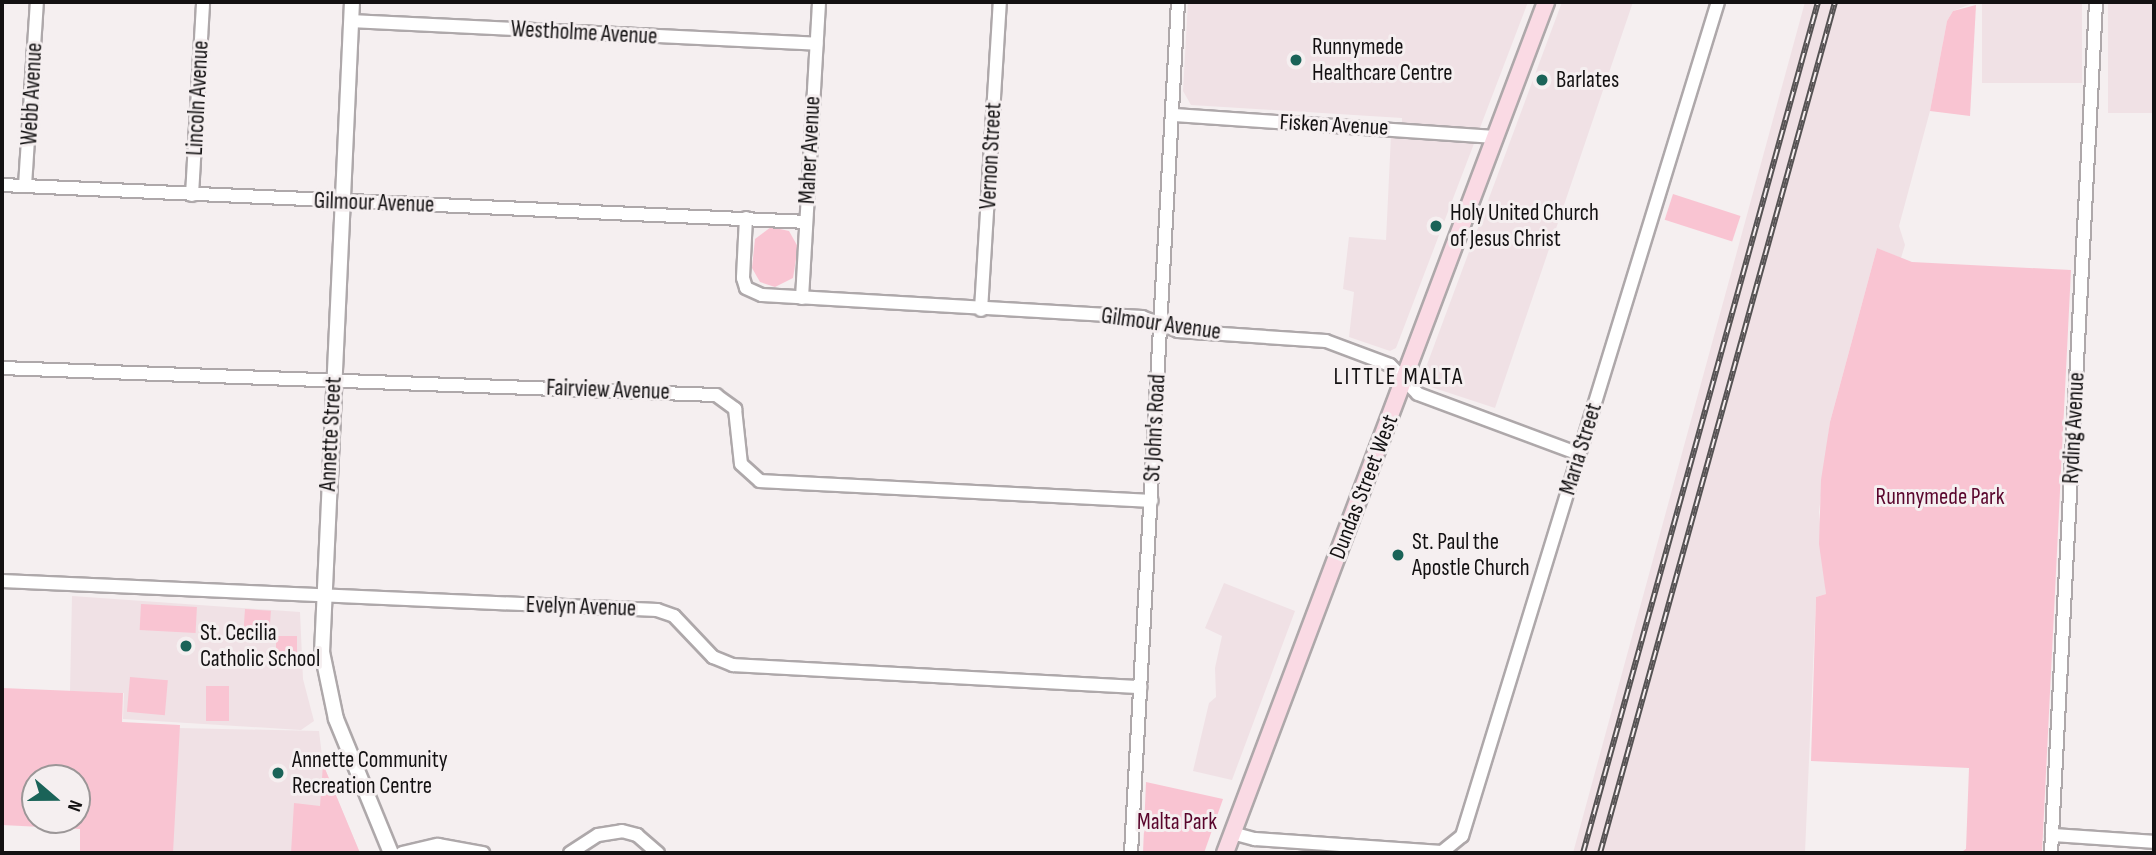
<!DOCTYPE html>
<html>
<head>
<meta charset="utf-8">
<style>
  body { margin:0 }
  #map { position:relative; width:2156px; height:855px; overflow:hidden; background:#f5eff0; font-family:"Sofia Sans Condensed",sans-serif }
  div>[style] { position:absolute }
  .built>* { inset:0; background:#f0e1e5; transform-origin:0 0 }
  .green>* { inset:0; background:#f9c4d2; transform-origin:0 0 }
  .roads { filter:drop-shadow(2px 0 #aea8aa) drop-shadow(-2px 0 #aea8aa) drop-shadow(0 2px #aea8aa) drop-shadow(0 -2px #aea8aa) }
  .minor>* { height:12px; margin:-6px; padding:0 6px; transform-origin:6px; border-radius:6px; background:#fff }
  .tertiary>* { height:14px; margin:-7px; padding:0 7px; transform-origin:7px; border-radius:7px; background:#fff }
  .secondary>* { height:16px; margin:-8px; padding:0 8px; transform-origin:8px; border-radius:8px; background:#fadae4 }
  .rail>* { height:6px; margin-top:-3px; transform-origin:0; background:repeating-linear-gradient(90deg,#f5eff0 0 10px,#555253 0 20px); box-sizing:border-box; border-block:2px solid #555253 }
  .dots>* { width:19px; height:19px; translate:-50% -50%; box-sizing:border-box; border:4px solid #f5eff0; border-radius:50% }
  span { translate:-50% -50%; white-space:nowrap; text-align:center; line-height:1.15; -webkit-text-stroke:6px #f5eff0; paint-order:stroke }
  .street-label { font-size:23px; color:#131112 }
  .poi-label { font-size:23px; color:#131112 }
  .left { translate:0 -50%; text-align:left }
  .park-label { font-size:23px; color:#59052c }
  .neighbourhood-label { font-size:24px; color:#131112; letter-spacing:2px }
  .frame { position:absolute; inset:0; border:4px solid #131112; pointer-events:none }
  .north { position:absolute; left:21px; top:764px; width:70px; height:70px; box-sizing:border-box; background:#f5eff0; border:2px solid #9b9697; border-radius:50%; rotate:110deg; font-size:19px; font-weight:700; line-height:28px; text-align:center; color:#131112 }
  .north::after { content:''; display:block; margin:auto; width:24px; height:32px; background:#1a6358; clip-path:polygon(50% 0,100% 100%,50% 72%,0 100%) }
</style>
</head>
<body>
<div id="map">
  <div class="built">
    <div style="clip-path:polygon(1188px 2px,1528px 2px,1396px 348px,1390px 351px,1349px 337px,1354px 292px,1343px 289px,1349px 237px,1386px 240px,1391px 135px,1402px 136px,1402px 118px,1191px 105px,1183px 91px)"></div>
    <div style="clip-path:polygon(1562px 2px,1633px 2px,1495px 408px,1428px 386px,1422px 378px)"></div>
    <div style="clip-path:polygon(1805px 2px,1976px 2px,1953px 11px,1947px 21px,1930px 111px,1899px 226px,1905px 245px,1901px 258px,1877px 248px,1830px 422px,1819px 512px,1826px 594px,1816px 597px,1805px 853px,1573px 853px)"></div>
    <div style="left:1982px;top:2px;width:100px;height:81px"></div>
    <div style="left:2108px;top:2px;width:46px;height:111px"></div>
    <div style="clip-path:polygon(1224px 583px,1295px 611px,1232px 780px,1193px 771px,1209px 703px,1216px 697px,1215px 668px,1222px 636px,1205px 628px)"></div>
    <div style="clip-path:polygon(72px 596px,300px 612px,303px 679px,314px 721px,301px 730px,123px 719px,124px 693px,70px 691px)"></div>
    <div style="clip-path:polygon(178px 728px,319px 731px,323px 764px,360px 853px,170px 853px)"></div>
  </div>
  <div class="green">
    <div style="clip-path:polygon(1976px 5px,1970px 116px,1930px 111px,1947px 21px,1953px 11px)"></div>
    <div style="left:1673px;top:194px;width:71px;height:27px;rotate:18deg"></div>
    <div style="clip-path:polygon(771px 227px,789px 231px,798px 247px,793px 278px,775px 287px,760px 282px,752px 268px,755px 239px)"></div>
    <div style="clip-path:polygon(1877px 248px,1912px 262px,2071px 270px,2042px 853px,1960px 853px,1966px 849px,1969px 768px,1811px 761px,1816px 597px,1826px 594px,1819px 544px,1821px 480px,1830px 422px)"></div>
    <div style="left:141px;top:604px;width:56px;height:26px;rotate:3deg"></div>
    <div style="left:245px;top:609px;width:26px;height:18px;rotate:4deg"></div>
    <div style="left:297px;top:636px;width:32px;height:21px;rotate:90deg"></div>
    <div style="left:130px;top:677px;width:38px;height:35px;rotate:5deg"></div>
    <div style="left:206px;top:686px;width:23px;height:35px"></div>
    <div style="clip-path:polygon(evenodd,2px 688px,123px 693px,122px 722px,180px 725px,173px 853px,80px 853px,80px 829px,2px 825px,2px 688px,35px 778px,77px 778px,77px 820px,35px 820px,35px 778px)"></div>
    <div style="clip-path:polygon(323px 764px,360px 853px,291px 853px,294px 803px,320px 806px)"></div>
    <div style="clip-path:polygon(1146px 782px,1223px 799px,1204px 853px,1143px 853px)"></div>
  </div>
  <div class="roads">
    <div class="minor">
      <div style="left:351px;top:21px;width:466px;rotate:2.8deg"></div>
      <div style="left:1173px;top:115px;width:324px;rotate:3.9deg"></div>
      <div style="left:2px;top:185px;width:805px;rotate:2.63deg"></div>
      <div style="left:25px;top:186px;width:184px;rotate:-86.3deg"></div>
      <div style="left:192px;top:195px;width:193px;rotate:-86.7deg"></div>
      <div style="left:746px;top:218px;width:60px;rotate:92.9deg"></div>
      <div style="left:743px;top:278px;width:10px;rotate:73deg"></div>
      <div style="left:746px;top:288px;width:17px;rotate:24deg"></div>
      <div style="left:762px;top:295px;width:381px;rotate:3.3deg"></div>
      <div style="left:1142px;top:317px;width:39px;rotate:21deg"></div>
      <div style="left:1178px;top:331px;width:148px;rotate:3.9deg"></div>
      <div style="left:1326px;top:341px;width:68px;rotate:20.6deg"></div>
      <div style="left:1390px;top:365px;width:40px;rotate:46deg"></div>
      <div style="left:1418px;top:394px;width:172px;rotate:20.4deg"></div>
      <div style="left:802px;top:298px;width:296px;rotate:-86.7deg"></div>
      <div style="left:981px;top:310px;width:309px;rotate:-86.5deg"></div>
      <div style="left:2px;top:368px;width:715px;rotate:2.17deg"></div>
      <div style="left:716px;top:395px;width:24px;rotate:36deg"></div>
      <div style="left:735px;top:409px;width:55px;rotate:83.8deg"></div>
      <div style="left:741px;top:464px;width:25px;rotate:42deg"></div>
      <div style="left:760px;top:481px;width:392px;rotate:2.9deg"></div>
      <div style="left:2px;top:581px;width:656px;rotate:2.54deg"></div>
      <div style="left:657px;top:610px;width:18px;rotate:19deg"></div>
      <div style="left:674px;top:616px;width:57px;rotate:46.4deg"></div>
      <div style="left:713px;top:657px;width:22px;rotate:22deg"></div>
      <div style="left:733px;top:665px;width:408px;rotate:3.1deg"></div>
      <div style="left:1232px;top:833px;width:24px;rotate:15deg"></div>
      <div style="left:1255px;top:839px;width:187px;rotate:4deg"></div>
      <div style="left:1442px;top:852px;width:26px;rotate:-39deg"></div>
      <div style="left:1462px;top:836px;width:872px;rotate:-72.94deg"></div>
      <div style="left:2052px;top:835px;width:102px;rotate:3.9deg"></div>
      <div style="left:402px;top:853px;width:37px;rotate:-13deg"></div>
      <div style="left:438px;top:845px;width:46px;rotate:10.1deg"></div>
      <div style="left:570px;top:853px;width:33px;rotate:-33deg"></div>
      <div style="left:598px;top:835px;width:24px;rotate:-9deg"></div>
      <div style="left:622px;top:831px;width:16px;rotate:15deg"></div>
      <div style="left:637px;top:835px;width:28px;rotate:41deg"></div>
      <div style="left:1131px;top:853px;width:852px;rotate:-86.84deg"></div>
      <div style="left:2051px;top:853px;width:852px;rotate:-86.97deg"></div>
    </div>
    <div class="tertiary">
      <div style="left:352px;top:2px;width:651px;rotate:92.64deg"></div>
      <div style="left:322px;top:652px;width:68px;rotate:78.2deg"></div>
      <div style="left:336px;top:719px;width:145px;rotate:67.7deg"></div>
    </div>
    <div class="secondary">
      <div style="left:1225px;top:853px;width:910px;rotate:-69.33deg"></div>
    </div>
  </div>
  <div class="rail">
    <div style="left:1583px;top:853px;width:883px;rotate:-74.56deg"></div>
    <div style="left:1600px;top:853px;width:883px;rotate:-74.56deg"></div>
  </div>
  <div class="dots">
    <div style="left:1296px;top:60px;background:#1a6358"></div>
    <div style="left:1542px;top:80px;background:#1a6358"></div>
    <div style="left:1436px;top:226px;background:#1a6358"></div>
    <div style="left:1398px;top:555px;background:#1a6358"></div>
    <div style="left:186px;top:646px;background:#1a6358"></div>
    <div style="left:278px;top:773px;background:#1a6358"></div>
  </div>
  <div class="street-label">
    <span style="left:584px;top:33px;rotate:3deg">Westholme Avenue</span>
    <span style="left:32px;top:94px;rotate:-87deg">Webb Avenue</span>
    <span style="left:198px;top:98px;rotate:-87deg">Lincoln Avenue</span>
    <span style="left:1334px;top:125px;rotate:3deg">Fisken Avenue</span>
    <span style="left:810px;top:150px;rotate:-87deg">Maher Avenue</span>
    <span style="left:991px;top:156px;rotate:-87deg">Vernon Street</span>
    <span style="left:374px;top:203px;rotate:2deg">Gilmour Avenue</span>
    <span style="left:1161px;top:324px;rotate:8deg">Gilmour Avenue</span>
    <span style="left:608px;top:390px;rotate:2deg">Fairview Avenue</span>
    <span style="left:1155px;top:428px;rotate:-87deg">St John's Road</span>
    <span style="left:2074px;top:428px;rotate:-87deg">Ryding Avenue</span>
    <span style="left:331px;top:434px;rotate:-87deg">Annette Street</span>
    <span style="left:1581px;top:449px;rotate:-73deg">Maria Street</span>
    <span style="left:1364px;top:487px;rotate:-69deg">Dundas Street West</span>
    <span style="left:581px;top:607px;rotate:2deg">Evelyn Avenue</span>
  </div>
  <div class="poi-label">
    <span class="left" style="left:1312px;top:60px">Runnymede<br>Healthcare Centre</span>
    <span class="left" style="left:1556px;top:80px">Barlates</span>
    <span class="left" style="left:1450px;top:226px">Holy United Church<br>of Jesus Christ</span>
    <span class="left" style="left:1412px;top:555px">St. Paul the<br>Apostle Church</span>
    <span class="left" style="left:200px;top:646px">St. Cecilia<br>Catholic School</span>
    <span class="left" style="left:292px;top:773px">Annette Community<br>Recreation Centre</span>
  </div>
  <div class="park-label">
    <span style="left:1940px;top:497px">Runnymede Park</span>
    <span style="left:1177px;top:822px">Malta Park</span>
  </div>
  <div class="neighbourhood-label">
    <span style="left:1399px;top:377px">LITTLE MALTA</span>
  </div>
  <div class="frame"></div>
  <div class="north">N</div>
</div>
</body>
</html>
